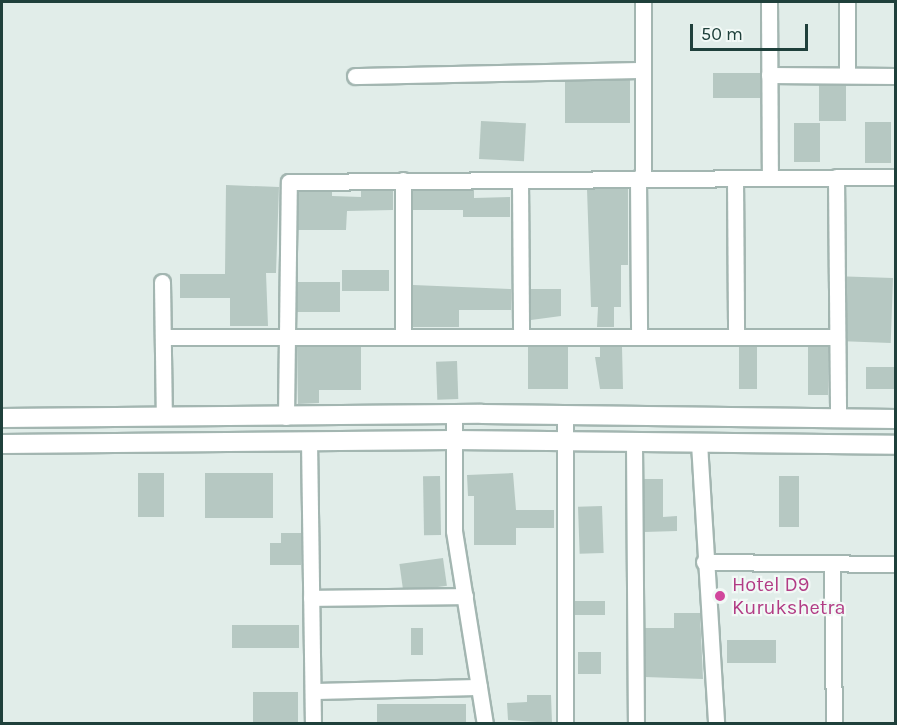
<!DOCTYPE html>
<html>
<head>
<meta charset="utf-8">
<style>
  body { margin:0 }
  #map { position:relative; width:897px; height:725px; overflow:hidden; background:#e1ede9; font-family:Karla,sans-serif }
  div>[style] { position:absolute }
  .building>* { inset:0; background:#b6c8c2; transform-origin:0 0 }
  .roads { filter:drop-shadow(2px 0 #a3b6b1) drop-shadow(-2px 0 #a3b6b1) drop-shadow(0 2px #a3b6b1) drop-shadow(0 -2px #a3b6b1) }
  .street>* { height:15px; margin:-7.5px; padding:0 7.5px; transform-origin:7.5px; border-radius:7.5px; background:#fff }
  .secondary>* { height:18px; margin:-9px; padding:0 9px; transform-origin:9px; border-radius:9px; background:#fff }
  .dots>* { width:16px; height:16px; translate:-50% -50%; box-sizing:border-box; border:3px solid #f2f9f6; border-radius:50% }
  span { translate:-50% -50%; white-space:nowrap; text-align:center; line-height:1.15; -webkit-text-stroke:4.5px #f2f9f6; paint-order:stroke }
  .hotel-label { font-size:20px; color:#b23c85 }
  .left { translate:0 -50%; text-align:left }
  .frame { position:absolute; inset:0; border:3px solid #1f403b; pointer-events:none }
  .scale { position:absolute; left:690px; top:24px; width:118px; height:27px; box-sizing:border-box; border:3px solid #1f403b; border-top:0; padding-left:8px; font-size:18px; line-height:21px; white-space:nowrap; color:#1f403b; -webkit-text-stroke:4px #f2f9f6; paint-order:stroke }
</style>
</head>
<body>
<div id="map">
  <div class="building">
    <div style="left:760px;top:73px;width:25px;height:47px;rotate:90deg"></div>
    <div style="left:630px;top:80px;width:43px;height:65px;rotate:90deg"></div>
    <div style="left:819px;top:85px;width:27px;height:36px"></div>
    <div style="left:481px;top:121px;width:45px;height:38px;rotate:3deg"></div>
    <div style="left:891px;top:122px;width:41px;height:26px;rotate:90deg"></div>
    <div style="left:794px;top:123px;width:26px;height:39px"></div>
    <div style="clip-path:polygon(226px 185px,279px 187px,276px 273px,266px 273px,268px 326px,230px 326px,230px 298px,180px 298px,180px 274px,225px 274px)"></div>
    <div style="clip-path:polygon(587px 189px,628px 189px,628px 265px,621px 265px,621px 307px,614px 307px,614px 327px,597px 327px,598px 307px,591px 307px)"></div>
    <div style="clip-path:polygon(474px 190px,474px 198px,510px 197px,510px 217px,463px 217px,463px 210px,413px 210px,413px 191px)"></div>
    <div style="clip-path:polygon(332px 191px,332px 196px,361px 197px,361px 191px,393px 191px,393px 210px,347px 211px,346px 230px,298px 230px,299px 192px)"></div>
    <div style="left:342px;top:270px;width:47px;height:21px"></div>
    <div style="left:893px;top:278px;width:65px;height:46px;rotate:92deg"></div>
    <div style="left:297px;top:282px;width:43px;height:30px"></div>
    <div style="clip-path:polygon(413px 285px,511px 289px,511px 310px,459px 310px,459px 327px,413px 327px)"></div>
    <div style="clip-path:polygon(530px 289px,561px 289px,561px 316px,531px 320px)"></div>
    <div style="clip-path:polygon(297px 347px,361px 347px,361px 390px,319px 390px,319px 403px,298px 404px)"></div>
    <div style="left:528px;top:347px;width:40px;height:42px"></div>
    <div style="clip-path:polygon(600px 347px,622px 347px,623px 389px,600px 389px,595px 357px,600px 357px)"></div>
    <div style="left:739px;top:347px;width:18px;height:42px"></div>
    <div style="left:808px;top:347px;width:20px;height:48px"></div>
    <div style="left:457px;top:361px;width:38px;height:21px;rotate:88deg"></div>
    <div style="left:866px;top:367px;width:30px;height:22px"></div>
    <div style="left:138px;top:473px;width:26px;height:44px"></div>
    <div style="left:273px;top:473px;width:45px;height:68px;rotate:90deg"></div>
    <div style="clip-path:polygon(513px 473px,516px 510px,554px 510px,554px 528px,516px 528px,516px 545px,474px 545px,474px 496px,468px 496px,467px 475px)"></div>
    <div style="left:440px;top:476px;width:59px;height:17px;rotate:89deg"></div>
    <div style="left:779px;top:476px;width:20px;height:51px"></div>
    <div style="clip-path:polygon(644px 479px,663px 479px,663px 517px,677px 516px,677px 531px,644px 532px)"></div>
    <div style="left:602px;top:506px;width:47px;height:24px;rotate:88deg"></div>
    <div style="clip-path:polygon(281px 533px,301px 533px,301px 565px,270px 565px,270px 543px,281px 543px)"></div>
    <div style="left:443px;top:558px;width:28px;height:44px;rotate:82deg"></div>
    <div style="left:575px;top:601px;width:30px;height:14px"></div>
    <div style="clip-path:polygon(674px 613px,700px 613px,703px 679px,645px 677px,645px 628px,674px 628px)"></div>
    <div style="left:232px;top:625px;width:67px;height:23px"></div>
    <div style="left:411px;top:628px;width:12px;height:27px"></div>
    <div style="left:776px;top:640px;width:23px;height:49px;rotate:90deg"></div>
    <div style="left:578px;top:652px;width:23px;height:22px"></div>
    <div style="left:253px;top:692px;width:45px;height:31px"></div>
    <div style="clip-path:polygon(527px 695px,551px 695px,552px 723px,508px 720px,507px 703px,527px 702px)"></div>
    <div style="left:377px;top:704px;width:89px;height:19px"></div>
  </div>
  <div class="roads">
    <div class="street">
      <div style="left:643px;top:2px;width:176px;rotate:90deg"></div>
      <div style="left:769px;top:2px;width:176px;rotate:89.7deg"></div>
      <div style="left:769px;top:75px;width:127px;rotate:0.5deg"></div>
      <div style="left:847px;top:75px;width:73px;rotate:-90deg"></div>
      <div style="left:355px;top:76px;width:288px;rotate:-1.2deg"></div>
      <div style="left:836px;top:177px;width:241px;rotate:89.5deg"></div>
      <div style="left:638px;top:178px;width:159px;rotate:89.6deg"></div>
      <div style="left:735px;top:178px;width:159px;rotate:89.6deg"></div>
      <div style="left:520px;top:180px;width:157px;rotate:89.6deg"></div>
      <div style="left:162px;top:282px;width:135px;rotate:89.2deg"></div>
      <div style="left:163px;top:337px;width:673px"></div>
      <div style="left:403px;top:337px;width:157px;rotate:-90deg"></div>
      <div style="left:454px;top:414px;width:117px;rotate:90deg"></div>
      <div style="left:454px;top:531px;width:195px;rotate:80.9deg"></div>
      <div style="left:565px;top:415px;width:309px;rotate:90deg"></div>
      <div style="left:286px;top:417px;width:235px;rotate:-89.3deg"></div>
      <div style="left:289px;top:182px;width:607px;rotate:-0.47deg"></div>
      <div style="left:309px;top:440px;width:284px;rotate:89.2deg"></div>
      <div style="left:634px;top:443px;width:281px;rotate:89.6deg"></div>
      <div style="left:699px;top:443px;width:282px;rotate:86.5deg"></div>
      <div style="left:704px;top:562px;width:192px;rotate:0.6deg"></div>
      <div style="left:832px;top:563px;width:161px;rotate:89.3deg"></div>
      <div style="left:311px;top:598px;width:154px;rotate:-0.7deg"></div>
      <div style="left:313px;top:691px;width:166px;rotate:-1.4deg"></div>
    </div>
    <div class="secondary">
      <div style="left:2px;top:418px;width:480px;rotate:-0.5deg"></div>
      <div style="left:482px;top:414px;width:414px;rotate:0.7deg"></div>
      <div style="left:2px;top:444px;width:451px;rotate:-0.5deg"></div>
      <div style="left:453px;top:440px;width:443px;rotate:0.6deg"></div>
    </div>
  </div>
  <div class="dots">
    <div style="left:720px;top:596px;background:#d1479c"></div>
  </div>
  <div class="hotel-label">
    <span class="left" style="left:732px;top:596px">Hotel D9<br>Kurukshetra</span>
  </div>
  <div class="frame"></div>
  <div class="scale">50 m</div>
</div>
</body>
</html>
